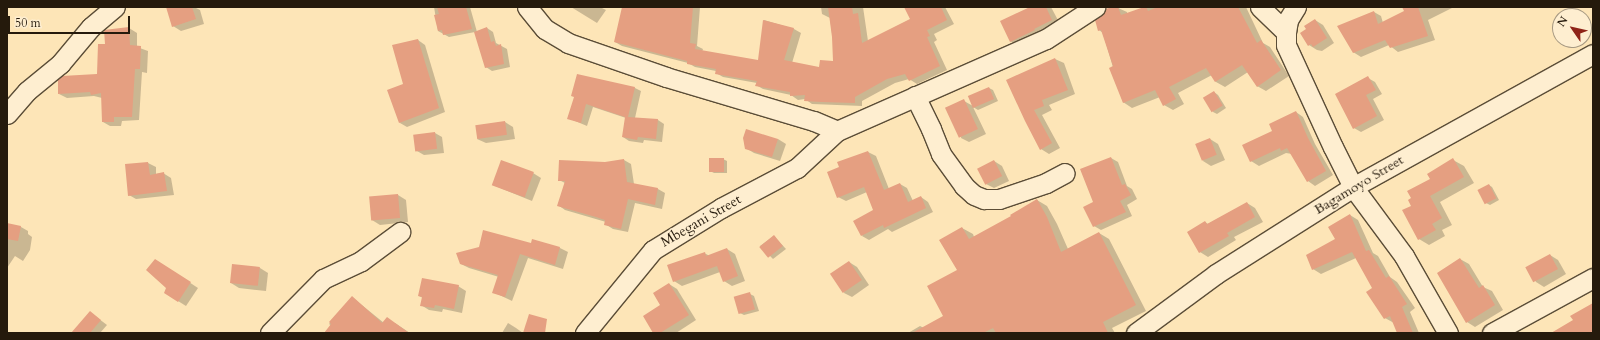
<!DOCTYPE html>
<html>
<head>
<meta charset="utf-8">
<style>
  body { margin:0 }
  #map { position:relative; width:1600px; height:340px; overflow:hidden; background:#fde5b7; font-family:Cardo,serif }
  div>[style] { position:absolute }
  .shadow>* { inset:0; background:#0003 }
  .building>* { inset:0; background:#e59f81; transform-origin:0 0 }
  .roads { filter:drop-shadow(1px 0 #5b4d37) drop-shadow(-1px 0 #5b4d37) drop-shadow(0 1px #5b4d37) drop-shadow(0 -1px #5b4d37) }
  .minor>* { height:19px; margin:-9.5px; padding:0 9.5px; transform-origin:9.5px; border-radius:9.5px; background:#feeed0 }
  span { translate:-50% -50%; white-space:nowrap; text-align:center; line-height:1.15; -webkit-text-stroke:3px #feeed0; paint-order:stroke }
  .street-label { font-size:14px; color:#251a0c }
  .frame { position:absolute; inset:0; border:8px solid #251a0c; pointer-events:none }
  .north { position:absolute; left:1552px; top:8px; width:40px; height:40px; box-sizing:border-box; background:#feeed0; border:1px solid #a79982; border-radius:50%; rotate:304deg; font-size:11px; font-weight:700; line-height:16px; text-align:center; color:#251a0c }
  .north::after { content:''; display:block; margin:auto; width:14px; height:18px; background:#8f2418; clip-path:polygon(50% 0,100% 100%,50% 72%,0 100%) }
  .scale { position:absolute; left:8px; top:16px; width:122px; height:18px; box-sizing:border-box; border:2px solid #251a0c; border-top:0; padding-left:5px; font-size:12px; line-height:14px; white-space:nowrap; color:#251a0c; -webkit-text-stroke:3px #feeed0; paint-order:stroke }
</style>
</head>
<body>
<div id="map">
  <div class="shadow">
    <div style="clip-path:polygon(167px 7px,194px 7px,200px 10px,204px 24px,181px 31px,173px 26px)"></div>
    <div style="clip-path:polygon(434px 7px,470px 7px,477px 32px,487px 28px,493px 32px,496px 43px,507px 49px,510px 67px,492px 71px,486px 67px,475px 32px,449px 37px,438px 31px)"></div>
    <div style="clip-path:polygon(571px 7px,600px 7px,606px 10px,597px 23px)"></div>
    <div style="clip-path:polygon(628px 7px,700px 7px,697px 46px,703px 49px,702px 52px,759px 62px,764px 20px,794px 29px,801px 33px,792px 63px,820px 68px,834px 62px,835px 57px,830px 18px,822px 14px,821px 7px,863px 7px,868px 41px,911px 19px,906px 7px,945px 7px,954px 24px,934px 34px,937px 40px,934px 42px,947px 70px,917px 84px,909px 79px,895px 83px,862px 101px,862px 106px,812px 104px,805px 99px,798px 100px,791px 95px,763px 89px,756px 85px,757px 83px,723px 77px,716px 73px,716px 71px,695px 67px,688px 63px,622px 46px,615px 42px)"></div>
    <div style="clip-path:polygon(1029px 7px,1051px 7px,1060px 24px,1019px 46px,1010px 41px)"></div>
    <div style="clip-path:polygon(1116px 7px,1127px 12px,1127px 14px,1148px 7px,1246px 7px,1263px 43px,1270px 47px,1289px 76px,1266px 91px,1257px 86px,1248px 72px,1225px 87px,1216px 82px,1212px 75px,1178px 93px,1184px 104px,1173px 110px,1164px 105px,1160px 97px,1132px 108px,1123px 102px,1103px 33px,1099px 30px)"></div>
    <div style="clip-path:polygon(1405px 7px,1452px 8px,1428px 20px,1435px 40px,1398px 52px,1389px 45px,1361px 57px,1353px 52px,1374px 12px,1381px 16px,1383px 23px,1405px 12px)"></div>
    <div style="clip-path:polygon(1315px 20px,1323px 25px,1334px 43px,1322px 51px,1317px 50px,1309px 45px,1307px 29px)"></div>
    <div style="clip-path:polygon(129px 28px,137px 33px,137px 47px,148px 51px,147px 73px,142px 72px,139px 120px,122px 121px,121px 126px,110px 126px,103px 122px,102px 98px,94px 96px,67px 98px,59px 94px,98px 75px,106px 45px,105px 31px)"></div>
    <div style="clip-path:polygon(418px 40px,425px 45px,445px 112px,407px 127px,400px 123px)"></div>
    <div style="clip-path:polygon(1055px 59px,1064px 63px,1075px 94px,1049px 105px,1052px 110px,1042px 115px,1060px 148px,1049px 154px,1041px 149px,1008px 81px)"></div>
    <div style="clip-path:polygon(578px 75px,635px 88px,641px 91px,635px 118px,658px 120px,664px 124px,662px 142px,644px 140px,643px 143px,629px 141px,623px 137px,626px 118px,593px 107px,587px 126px,568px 118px,575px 97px)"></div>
    <div style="clip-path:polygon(1368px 78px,1375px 82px,1382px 94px,1373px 99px,1384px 120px,1361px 132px,1354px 128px)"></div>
    <div style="clip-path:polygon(989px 88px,993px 90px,998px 101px,978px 110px,973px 107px,986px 134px,969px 142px,961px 138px,964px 101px,973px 106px)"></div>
    <div style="clip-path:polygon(1214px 92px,1218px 95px,1226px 108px,1217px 114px,1213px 112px)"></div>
    <div style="clip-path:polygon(1296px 112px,1303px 117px,1315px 144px,1333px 175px,1315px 186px,1308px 181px,1292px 154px,1286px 153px,1259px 166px,1251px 161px)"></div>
    <div style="clip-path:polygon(505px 122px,513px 127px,515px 139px,486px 143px,477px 139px)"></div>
    <div style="clip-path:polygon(435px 133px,442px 137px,444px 153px,424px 155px,417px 151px)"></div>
    <div style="clip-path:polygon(778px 139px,786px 144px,780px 161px,754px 153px,746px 148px)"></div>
    <div style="clip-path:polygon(1210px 139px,1218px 144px,1225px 160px,1211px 166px,1203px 161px)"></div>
    <div style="clip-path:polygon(868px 152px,876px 156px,889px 189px,900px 184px,907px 188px,913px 201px,921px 197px,928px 202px,933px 212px,892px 232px,888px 229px,869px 240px,862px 236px,874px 211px,867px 192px,846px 201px,838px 197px)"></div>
    <div style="clip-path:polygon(1111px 158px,1118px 162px,1127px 186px,1132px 189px,1137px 199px,1127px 205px,1132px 216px,1101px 230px,1094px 226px,1094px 202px)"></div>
    <div style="clip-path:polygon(723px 159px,727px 161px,727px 173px,714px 173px,710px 171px)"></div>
    <div style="clip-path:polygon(624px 160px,631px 164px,634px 184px,658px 189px,665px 193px,662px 209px,635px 203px,628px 232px,613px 229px,605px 224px,606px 222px,565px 210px,558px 205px,565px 183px,559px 180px,605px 163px)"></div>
    <div style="clip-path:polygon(1453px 160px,1464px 166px,1474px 183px,1440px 202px,1452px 225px,1442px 230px,1445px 236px,1429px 245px,1419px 239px,1412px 206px,1432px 179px)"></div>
    <div style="clip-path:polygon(994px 161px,1002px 166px,1009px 181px,994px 188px,986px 184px)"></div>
    <div style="clip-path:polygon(148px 163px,156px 167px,156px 174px,163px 173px,171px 178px,174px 195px,136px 199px,129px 195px,126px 165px)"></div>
    <div style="clip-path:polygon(533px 173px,541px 178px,532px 201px,493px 185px)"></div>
    <div style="clip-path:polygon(1489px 185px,1492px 187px,1499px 200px,1490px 205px,1486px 203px)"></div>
    <div style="clip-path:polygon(398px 195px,406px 200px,408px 222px,380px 225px,372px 220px)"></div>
    <div style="clip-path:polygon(1037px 200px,1047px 206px,1057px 224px,1068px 249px,1099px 233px,1109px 239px,1146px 311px,1112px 328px,1115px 333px,908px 333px,920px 326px,924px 328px,944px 316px,958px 271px,962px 228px,973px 234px,974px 237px,1012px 217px)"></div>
    <div style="clip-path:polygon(1247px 203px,1255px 208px,1263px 222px,1234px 237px,1236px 240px,1208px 257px,1200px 252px,1205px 222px,1208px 224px)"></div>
    <div style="clip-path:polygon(1350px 215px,1358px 220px,1373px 253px,1378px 256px,1390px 277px,1397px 282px,1415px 308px,1410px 312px,1419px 333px,1398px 333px,1394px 323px,1385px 318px,1373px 288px,1356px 258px,1321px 274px,1313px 269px,1337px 239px)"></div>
    <div style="clip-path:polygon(7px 224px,21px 227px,28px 231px,28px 234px,32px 237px,30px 250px,23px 261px,15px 256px,7px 268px)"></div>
    <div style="clip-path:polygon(774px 236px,786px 249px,773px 259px,760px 246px)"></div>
    <div style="clip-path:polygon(533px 240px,560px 248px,568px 252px,563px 269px,528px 258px,512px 301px,493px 292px,499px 277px,469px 268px,461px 264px,480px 247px,532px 244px)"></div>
    <div style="clip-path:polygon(727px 249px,735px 254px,745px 281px,732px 286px,724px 281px,720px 272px,682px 286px,674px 281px,704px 253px,710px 256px)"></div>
    <div style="clip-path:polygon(1550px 255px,1558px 260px,1566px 274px,1544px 287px,1536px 282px,1528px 268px)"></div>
    <div style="clip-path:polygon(1460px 259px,1469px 264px,1483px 287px,1492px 291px,1503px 310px,1475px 327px,1467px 322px)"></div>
    <div style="clip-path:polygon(849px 262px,857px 267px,869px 285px,852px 297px,844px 293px)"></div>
    <div style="clip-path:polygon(163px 265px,198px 288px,186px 306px,178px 301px,168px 288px)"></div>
    <div style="clip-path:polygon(233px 265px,260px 268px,268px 273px,266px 291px,239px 288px,231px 283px)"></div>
    <div style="clip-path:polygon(669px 284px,677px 289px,696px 320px,676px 333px,655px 333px)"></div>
    <div style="clip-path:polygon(458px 286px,466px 291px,462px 313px,443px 309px,442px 312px,429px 310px,421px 305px,423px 298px,419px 296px)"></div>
    <div style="clip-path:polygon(750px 294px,754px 296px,759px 311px,744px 315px,740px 313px,735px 298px)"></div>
    <div style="clip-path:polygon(352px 297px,384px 323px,395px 323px,410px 333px,342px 333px,329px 324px)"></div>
    <div style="clip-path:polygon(90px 312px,107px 325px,100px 333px,72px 333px)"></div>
    <div style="clip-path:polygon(508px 323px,516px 328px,523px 333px,502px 333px)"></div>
  </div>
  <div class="building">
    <div style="clip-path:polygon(166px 7px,192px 7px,196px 19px,172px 27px)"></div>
    <div style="clip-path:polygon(437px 7px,466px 7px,472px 29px,443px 35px,442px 30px,438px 31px,434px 15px,439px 14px)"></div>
    <div style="clip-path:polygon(622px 7px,693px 7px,690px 43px,696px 44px,695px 49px,758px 60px,763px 20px,794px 28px,784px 60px,819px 67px,820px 60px,833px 61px,832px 37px,828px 7px,852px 7px,853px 14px,858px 13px,862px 43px,910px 19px,904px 7px,941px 7px,947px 20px,927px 30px,930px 36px,927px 37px,940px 66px,909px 81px,905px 74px,887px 79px,855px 97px,855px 103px,822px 102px,804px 101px,805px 95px,790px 96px,790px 92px,755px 86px,757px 81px,715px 74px,716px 69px,687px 64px,687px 61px,614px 42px)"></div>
    <div style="clip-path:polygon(1030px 7px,1046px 7px,1052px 20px,1034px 29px,1035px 30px,1010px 42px,1000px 21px)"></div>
    <div style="clip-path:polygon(1113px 7px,1118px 7px,1121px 15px,1144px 7px,1146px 7px,1148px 11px,1158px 7px,1238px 7px,1257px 43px,1261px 40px,1281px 70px,1257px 87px,1242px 65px,1215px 82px,1206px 68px,1169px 87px,1176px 99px,1163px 106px,1155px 90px,1123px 103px,1109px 68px,1113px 66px,1101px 30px,1098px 31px,1095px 20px,1101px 16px,1105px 9px)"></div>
    <div style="clip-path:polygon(1402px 7px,1418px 7px,1428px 36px,1390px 48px,1385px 40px,1353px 53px,1337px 26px,1374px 11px,1378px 24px,1404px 11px)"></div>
    <div style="clip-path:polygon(1315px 19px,1327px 38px,1313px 47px,1311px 44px,1308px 46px,1300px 33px,1306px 29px,1304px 26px)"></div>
    <div style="clip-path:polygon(129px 27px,130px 45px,141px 46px,140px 69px,135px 69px,132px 117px,114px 117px,114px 122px,102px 122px,101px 93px,91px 95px,90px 92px,58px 94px,58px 80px,62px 76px,97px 74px,98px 44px,105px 44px,104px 30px)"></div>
    <div style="clip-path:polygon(487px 27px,491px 42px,494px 41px,496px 46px,501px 44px,504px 64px,485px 68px,474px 32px)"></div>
    <div style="clip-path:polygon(418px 39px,439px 108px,399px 123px,387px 90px,403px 84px,392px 45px)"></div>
    <div style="clip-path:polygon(1055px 58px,1068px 90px,1042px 100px,1044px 106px,1034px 110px,1052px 143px,1040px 150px,1025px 121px,1006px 80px)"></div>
    <div style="clip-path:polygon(577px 74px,635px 87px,628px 117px,658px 119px,656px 139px,638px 137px,637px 140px,622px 137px,625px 117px,586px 104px,581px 123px,567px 119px,574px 97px,571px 96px)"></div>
    <div style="clip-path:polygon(1368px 76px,1376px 90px,1366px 95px,1377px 116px,1353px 129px,1335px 94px)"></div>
    <div style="left:989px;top:87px;width:13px;height:23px;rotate:67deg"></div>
    <div style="left:1214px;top:91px;width:17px;height:13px;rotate:59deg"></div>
    <div style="left:964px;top:99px;width:33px;height:21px;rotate:65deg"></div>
    <div style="clip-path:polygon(1296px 111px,1308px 138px,1326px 171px,1307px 182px,1287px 148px,1281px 151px,1280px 148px,1250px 162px,1242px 145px,1272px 131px,1269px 124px)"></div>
    <div style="left:505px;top:121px;width:14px;height:30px;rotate:82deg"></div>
    <div style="clip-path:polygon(746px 129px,778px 139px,772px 157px,745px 149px,743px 138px)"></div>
    <div style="left:435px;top:132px;width:17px;height:22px;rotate:83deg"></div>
    <div style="left:1210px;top:138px;width:18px;height:16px;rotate:68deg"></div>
    <div style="clip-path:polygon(868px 151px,884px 190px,900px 183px,908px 202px,921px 196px,926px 208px,884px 228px,883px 225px,861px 236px,853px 221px,873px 210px,864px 187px,837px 198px,827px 172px,839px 167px,837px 162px)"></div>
    <div style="clip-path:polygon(1111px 157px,1122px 185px,1125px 184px,1131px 195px,1120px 201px,1126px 212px,1093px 227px,1083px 207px,1093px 202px,1080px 169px)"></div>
    <div style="left:709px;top:158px;width:15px;height:14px"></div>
    <div style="clip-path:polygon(1453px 158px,1464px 177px,1430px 196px,1442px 218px,1432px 224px,1436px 230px,1418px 240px,1402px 210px,1411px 206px,1408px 200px,1411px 198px,1407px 191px,1430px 179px,1427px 174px)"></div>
    <div style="clip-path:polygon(624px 159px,627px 182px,658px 188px,655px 205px,628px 199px,621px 229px,604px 225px,605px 220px,596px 217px,557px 206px,565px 181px,558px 181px,559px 160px,605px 162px)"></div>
    <div style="left:501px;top:160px;width:35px;height:27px;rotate:20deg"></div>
    <div style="left:994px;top:160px;width:18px;height:19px;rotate:63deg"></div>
    <div style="clip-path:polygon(148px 162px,150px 175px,164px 172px,167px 191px,128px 196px,125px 164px)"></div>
    <div style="left:1489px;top:184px;width:16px;height:13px;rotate:63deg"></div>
    <div style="left:398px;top:194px;width:24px;height:29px;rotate:85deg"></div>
    <div style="clip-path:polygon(1037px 199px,1047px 217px,1061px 252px,1099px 232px,1136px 305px,1103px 322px,1108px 333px,996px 333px,993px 328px,983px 333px,912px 333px,943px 316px,927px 286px,957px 270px,939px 240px,962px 227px,969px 239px,1011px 216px,1010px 215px)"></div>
    <div style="clip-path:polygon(1247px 202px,1255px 217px,1227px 233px,1229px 236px,1199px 253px,1187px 232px,1205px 221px,1207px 224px)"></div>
    <div style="clip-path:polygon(1350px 214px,1366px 251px,1369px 250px,1386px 278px,1389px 276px,1407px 304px,1402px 307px,1413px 333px,1397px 333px,1390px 316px,1384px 319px,1366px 292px,1372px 288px,1352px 252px,1312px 270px,1306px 255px,1335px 239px,1328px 227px)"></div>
    <div style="clip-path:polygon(7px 223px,21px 226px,18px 241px,7px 239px)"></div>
    <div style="clip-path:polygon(483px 230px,531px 243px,532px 239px,560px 247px,555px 265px,520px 254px,505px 297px,492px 293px,498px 275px,460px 264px,456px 253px,479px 247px)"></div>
    <div style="left:774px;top:235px;width:14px;height:19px;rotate:51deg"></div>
    <div style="clip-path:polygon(727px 248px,738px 276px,723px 282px,717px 266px,673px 282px,667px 265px,705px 252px,706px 256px)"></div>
    <div style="left:1550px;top:254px;width:17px;height:28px;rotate:62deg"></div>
    <div style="clip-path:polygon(1460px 258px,1479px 288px,1483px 285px,1495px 305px,1466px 323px,1437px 273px)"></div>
    <div style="clip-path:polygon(155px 259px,191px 282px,178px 302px,164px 293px,166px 288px,146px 270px)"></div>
    <div style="left:849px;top:261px;width:23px;height:23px;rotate:56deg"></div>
    <div style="left:232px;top:264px;width:28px;height:19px;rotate:6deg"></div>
    <div style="clip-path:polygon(422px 278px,459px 285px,454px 309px,435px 305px,434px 308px,420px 306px,422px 297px,418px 296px)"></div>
    <div style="clip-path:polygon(669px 283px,689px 315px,660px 333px,653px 333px,643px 316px,660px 305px,653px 293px)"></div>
    <div style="left:750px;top:292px;width:18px;height:17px;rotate:74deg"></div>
    <div style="clip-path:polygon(352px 296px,382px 323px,387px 317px,409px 333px,324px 333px,331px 324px,329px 322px)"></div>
    <div style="clip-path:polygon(1593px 303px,1593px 333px,1551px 333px,1573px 320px,1570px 316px)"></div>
    <div style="clip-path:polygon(90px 311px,101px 320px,90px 333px,71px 333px)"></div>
    <div style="clip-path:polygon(529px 314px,547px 319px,545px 333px,523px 333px)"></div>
  </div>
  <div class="roads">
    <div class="minor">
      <div style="left:527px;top:7px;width:28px;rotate:51deg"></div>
      <div style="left:545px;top:29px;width:27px;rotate:31deg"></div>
      <div style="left:568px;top:43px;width:104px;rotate:19.1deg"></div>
      <div style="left:666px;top:77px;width:154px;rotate:16.6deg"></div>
      <div style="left:814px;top:121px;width:25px;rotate:23deg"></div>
      <div style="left:837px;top:131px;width:228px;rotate:-23.8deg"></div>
      <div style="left:1046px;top:39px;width:59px;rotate:-33.1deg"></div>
      <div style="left:1260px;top:7px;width:36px;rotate:44deg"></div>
      <div style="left:1296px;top:7px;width:15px;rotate:122deg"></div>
      <div style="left:1288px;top:20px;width:12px;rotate:99deg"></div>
      <div style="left:1286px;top:32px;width:13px;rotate:90deg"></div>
      <div style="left:1286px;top:45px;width:112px;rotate:65.3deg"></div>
      <div style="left:1333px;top:147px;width:45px;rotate:63.4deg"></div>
      <div style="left:1353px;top:187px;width:86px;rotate:53.5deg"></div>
      <div style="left:1404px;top:256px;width:89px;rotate:60.3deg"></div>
      <div style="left:915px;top:96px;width:37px;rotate:64deg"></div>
      <div style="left:931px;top:129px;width:27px;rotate:68deg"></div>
      <div style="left:941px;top:154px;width:39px;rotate:54deg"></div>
      <div style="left:964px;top:186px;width:13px;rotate:42deg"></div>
      <div style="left:974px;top:195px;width:11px;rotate:22deg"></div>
      <div style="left:984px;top:199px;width:15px"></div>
      <div style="left:999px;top:199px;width:50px;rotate:-18.8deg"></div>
      <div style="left:1046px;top:183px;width:21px;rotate:-28deg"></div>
      <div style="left:7px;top:114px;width:30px;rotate:-49deg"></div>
      <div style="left:27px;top:91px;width:43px;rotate:-39.3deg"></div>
      <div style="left:60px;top:64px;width:48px;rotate:-50deg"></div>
      <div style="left:91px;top:27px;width:31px;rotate:-40deg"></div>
      <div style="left:270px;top:333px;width:76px;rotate:-45.5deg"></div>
      <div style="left:323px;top:279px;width:42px;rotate:-25.3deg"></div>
      <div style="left:361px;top:261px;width:49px;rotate:-36.6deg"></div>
      <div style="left:585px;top:333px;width:107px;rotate:-50.7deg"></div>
      <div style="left:653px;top:250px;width:80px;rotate:-31.7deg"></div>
      <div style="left:721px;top:208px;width:86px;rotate:-27.8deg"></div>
      <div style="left:797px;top:168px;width:54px;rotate:-42.8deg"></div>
      <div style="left:1136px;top:333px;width:99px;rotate:-36.4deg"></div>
      <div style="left:1216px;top:274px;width:162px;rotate:-32.4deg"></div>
      <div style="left:1353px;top:187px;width:274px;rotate:-29deg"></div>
      <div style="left:1492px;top:333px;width:115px;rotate:-28.6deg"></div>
    </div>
  </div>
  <div class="street-label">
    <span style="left:1359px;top:185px;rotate:-31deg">Bagamoyo Street</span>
    <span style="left:701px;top:221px;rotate:-30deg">Mbegani Street</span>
  </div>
  <div class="frame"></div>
  <div class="north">N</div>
  <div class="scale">50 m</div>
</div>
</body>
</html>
